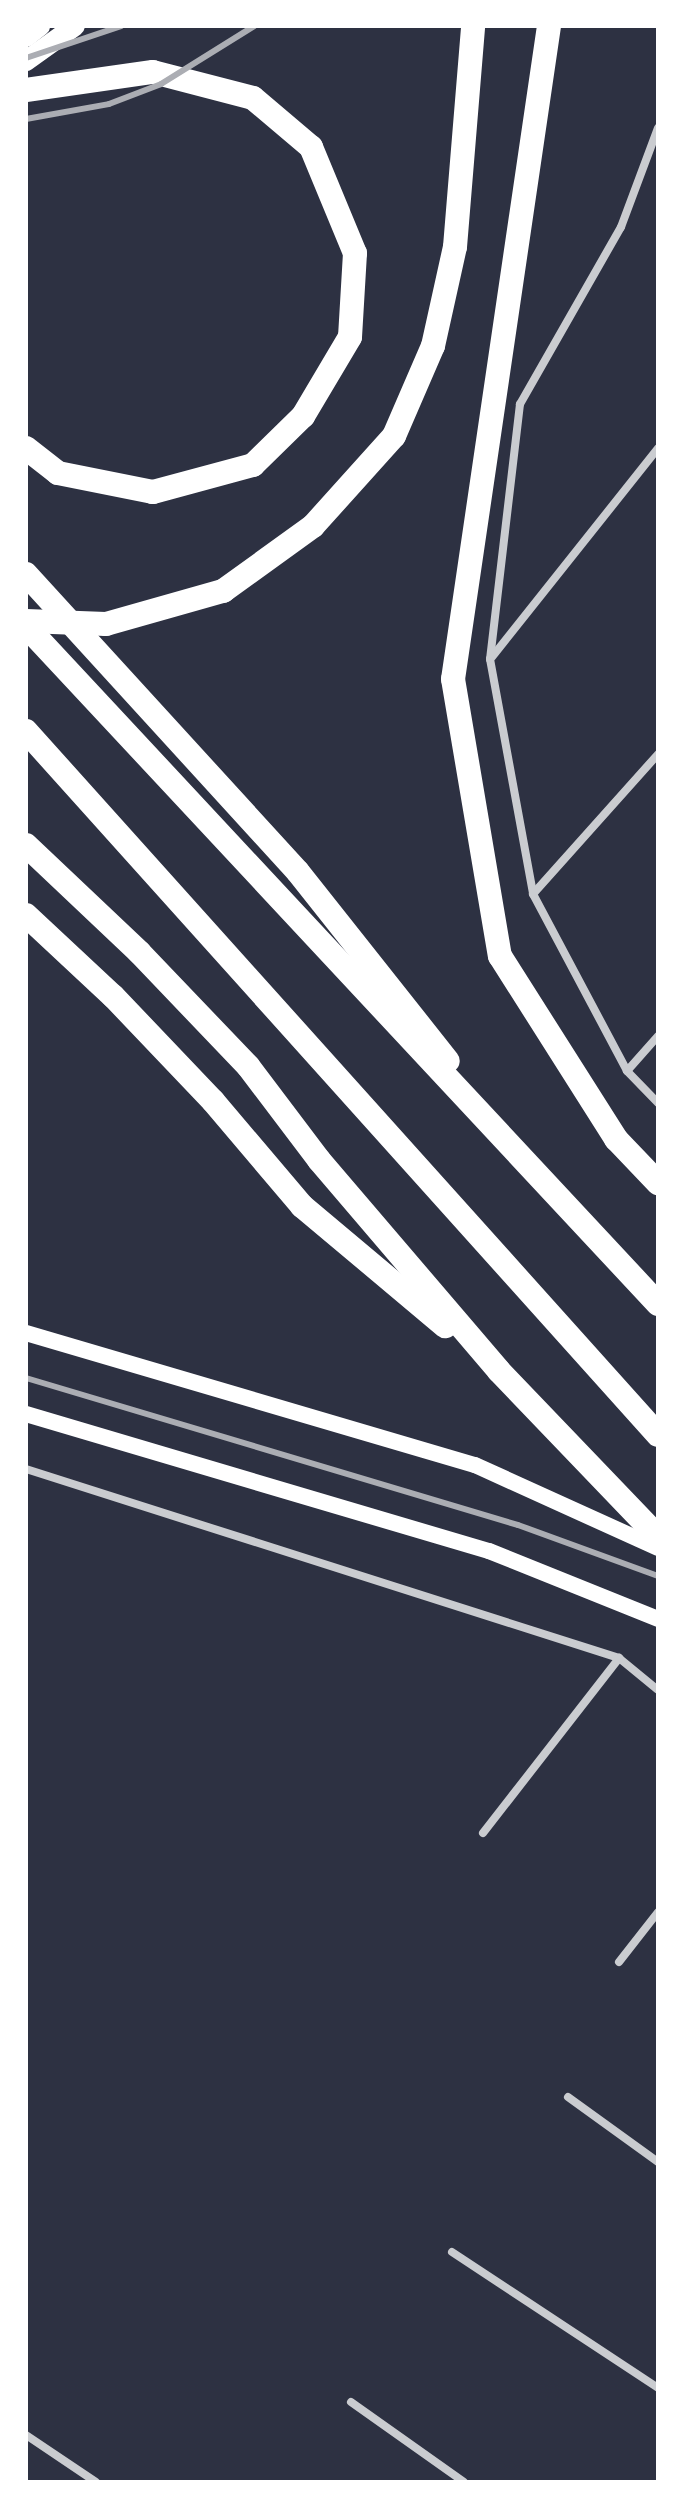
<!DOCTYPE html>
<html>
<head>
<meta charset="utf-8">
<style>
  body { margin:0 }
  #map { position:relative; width:684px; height:2508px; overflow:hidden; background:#2d3142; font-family:"Nunito Sans",sans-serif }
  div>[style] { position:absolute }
  .minor>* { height:8px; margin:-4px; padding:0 4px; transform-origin:4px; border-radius:4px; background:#caccd0 }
  .secondary>* { height:16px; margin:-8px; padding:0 8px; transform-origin:8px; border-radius:8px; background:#fff }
  .primary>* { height:20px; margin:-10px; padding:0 10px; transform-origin:10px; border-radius:10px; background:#fff }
  .motorway>* { height:24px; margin:-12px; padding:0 12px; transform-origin:12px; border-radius:12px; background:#fff }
  .rail>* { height:6px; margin:-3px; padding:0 3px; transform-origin:3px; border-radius:3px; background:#abadb3 }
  span { translate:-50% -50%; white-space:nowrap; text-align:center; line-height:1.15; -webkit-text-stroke:6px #fff; paint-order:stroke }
  .frame { position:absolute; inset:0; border:28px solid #fff; pointer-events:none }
</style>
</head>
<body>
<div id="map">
  <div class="minor">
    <div style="left:658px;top:128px;width:106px;rotate:110.5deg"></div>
    <div style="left:621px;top:227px;width:204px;rotate:119.7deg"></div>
    <div style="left:520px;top:404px;width:257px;rotate:96.7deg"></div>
    <div style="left:490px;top:659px;width:239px;rotate:79.6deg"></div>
    <div style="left:533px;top:894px;width:200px;rotate:62deg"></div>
    <div style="left:627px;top:1071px;width:45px;rotate:45.9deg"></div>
    <div style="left:492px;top:657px;width:267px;rotate:-51.5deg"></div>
    <div style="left:533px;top:894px;width:188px;rotate:-48.2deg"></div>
    <div style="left:627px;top:1071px;width:47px;rotate:-48.5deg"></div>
    <div style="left:26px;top:1469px;width:622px;rotate:17.68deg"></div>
    <div style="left:619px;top:1658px;width:50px;rotate:39.4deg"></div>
    <div style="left:483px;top:1833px;width:222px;rotate:-52.1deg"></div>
    <div style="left:619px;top:1962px;width:63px;rotate:-52deg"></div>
    <div style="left:568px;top:2097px;width:111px;rotate:35.8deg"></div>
    <div style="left:452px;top:2252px;width:247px;rotate:33.4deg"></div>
    <div style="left:351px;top:2402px;width:138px;rotate:35.3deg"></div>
    <div style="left:26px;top:2435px;width:84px;rotate:33.9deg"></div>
  </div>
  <div class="secondary">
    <div style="left:26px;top:1333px;width:468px;rotate:16.4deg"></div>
    <div style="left:475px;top:1465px;width:201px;rotate:24.4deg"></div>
    <div style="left:26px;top:1414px;width:483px;rotate:16.5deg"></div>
    <div style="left:489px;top:1551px;width:182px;rotate:21.9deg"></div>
  </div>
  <div class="primary">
    <div style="left:26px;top:37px;width:18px;rotate:-38deg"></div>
    <div style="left:26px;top:61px;width:60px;rotate:-35.5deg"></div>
  </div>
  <div class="motorway">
    <div style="left:549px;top:26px;width:660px;rotate:98.36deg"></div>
    <div style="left:453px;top:679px;width:281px;rotate:80.4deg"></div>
    <div style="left:500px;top:956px;width:217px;rotate:57.6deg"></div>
    <div style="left:616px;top:1139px;width:61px;rotate:46.3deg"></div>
    <div style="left:26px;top:90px;width:128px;rotate:-8.1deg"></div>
    <div style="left:153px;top:72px;width:103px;rotate:14.6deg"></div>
    <div style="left:253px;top:98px;width:76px;rotate:40.2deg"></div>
    <div style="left:311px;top:147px;width:115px;rotate:67.5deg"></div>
    <div style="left:355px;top:253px;width:84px;rotate:93.4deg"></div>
    <div style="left:350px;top:337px;width:92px;rotate:120.7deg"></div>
    <div style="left:303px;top:416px;width:70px;rotate:135.6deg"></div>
    <div style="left:253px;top:465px;width:104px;rotate:164.9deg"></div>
    <div style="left:153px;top:492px;width:97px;rotate:-168.7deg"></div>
    <div style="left:58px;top:473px;width:41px;rotate:-142deg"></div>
    <div style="left:26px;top:574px;width:403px;rotate:47.6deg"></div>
    <div style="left:298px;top:872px;width:241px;rotate:51.6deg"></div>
    <div style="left:26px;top:621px;width:80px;rotate:2.1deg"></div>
    <div style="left:106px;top:624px;width:122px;rotate:-15.8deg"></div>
    <div style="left:223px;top:591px;width:111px;rotate:-35.8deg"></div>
    <div style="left:313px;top:526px;width:121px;rotate:-48deg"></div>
    <div style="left:394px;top:436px;width:98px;rotate:-66.6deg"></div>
    <div style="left:433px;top:346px;width:101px;rotate:-77.5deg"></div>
    <div style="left:455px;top:247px;width:222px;rotate:-85.3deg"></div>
    <div style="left:26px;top:626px;width:927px;rotate:47.01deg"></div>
    <div style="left:26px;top:731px;width:946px;rotate:48.08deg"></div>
    <div style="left:26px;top:845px;width:156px;rotate:43.4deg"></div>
    <div style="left:139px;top:952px;width:158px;rotate:46.3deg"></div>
    <div style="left:248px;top:1066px;width:118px;rotate:52.9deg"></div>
    <div style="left:319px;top:1160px;width:277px;rotate:49.5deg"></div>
    <div style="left:499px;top:1371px;width:230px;rotate:46.2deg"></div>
    <div style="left:26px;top:915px;width:119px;rotate:43deg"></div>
    <div style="left:113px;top:996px;width:145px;rotate:46.4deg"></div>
    <div style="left:213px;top:1101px;width:138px;rotate:49.7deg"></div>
    <div style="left:302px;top:1206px;width:187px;rotate:40deg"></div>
  </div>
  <div class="rail">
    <div style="left:26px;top:58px;width:100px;rotate:-18.6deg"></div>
    <div style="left:26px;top:119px;width:84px;rotate:-10.2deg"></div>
    <div style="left:109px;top:104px;width:56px;rotate:-21deg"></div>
    <div style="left:161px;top:84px;width:110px;rotate:-31.9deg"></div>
    <div style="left:26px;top:1378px;width:513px;rotate:16.64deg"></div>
    <div style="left:518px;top:1525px;width:149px;rotate:20deg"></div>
  </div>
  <div class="frame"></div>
</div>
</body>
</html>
